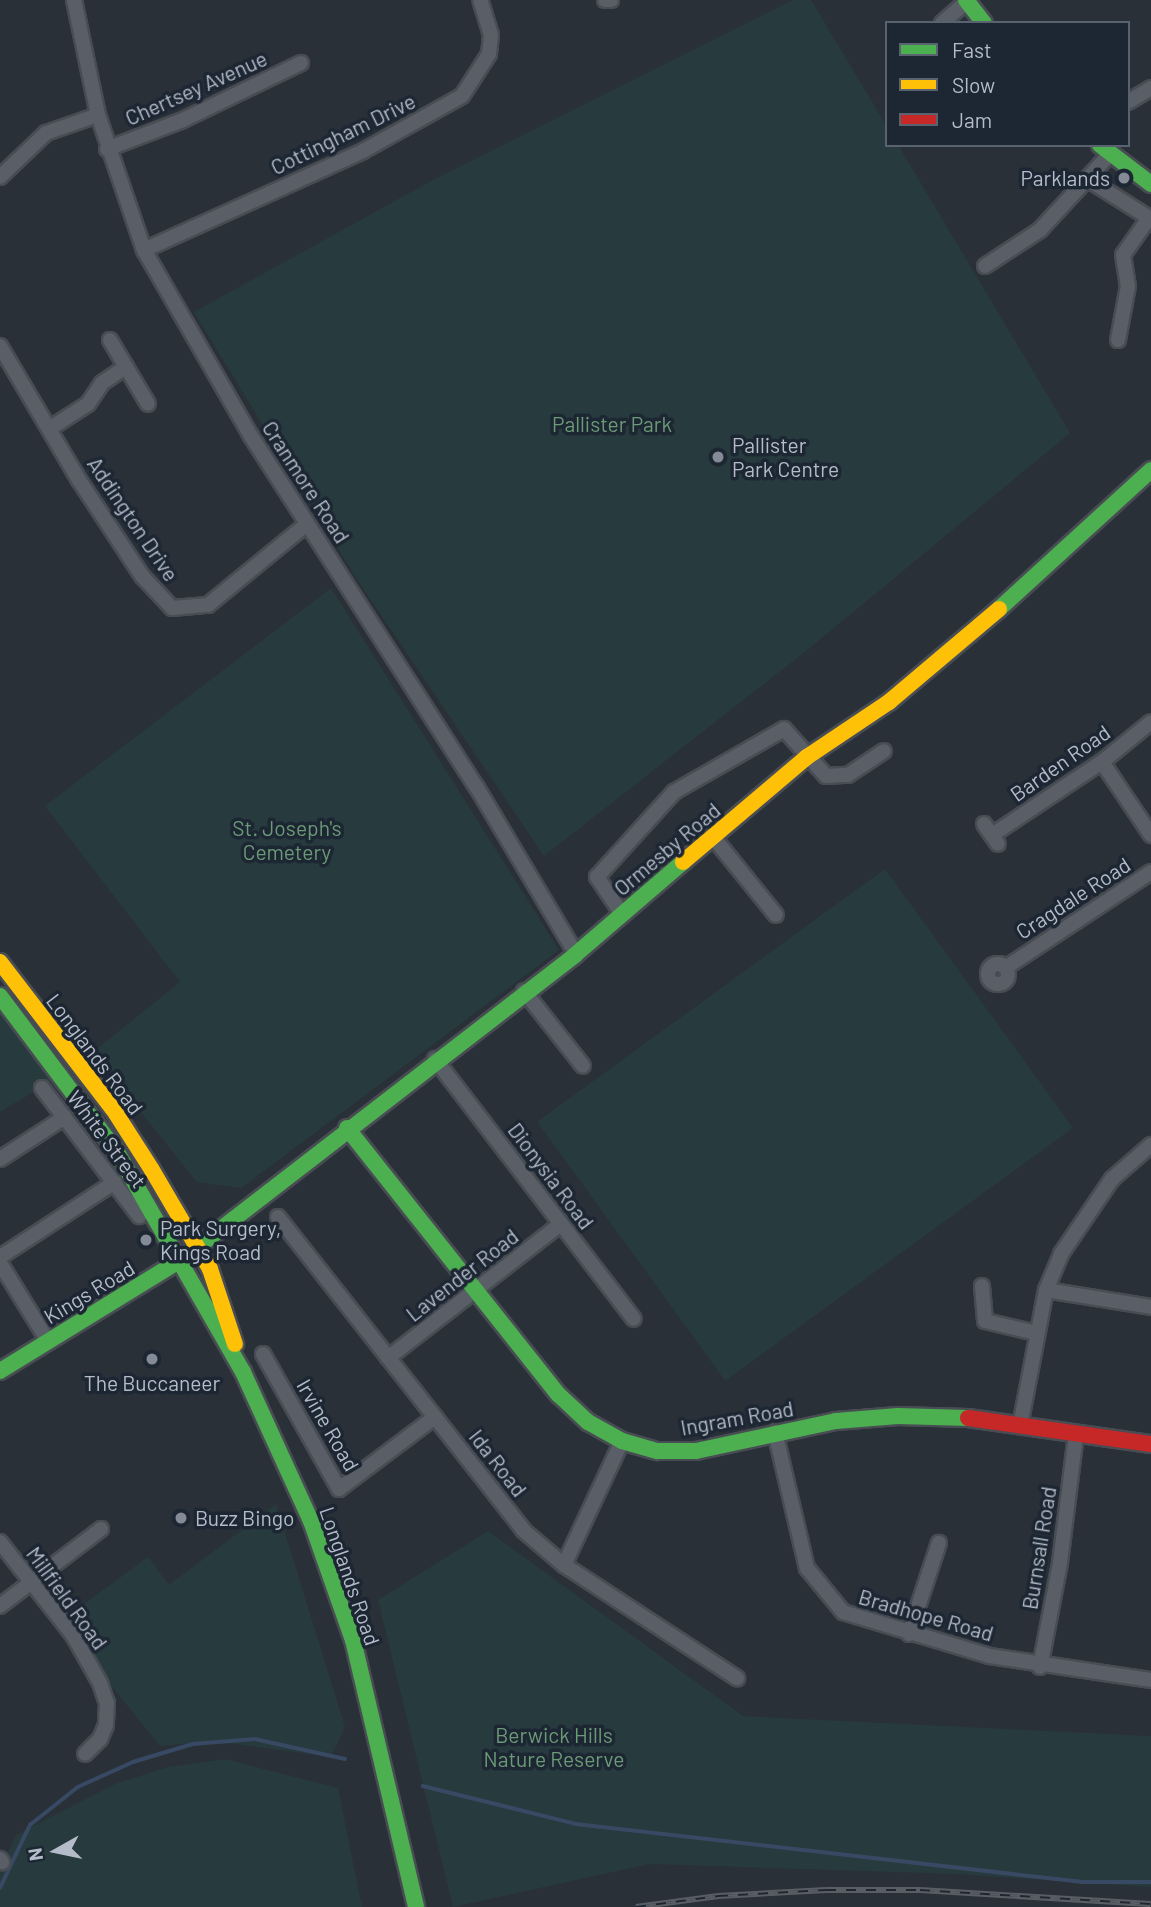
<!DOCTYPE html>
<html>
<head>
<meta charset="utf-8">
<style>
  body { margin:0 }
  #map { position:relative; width:1151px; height:1907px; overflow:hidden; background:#2a3038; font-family:Barlow,sans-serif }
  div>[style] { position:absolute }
  .green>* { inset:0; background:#273a3e; transform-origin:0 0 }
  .stream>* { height:3.5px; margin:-1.75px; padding:0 1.75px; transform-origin:1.75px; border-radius:1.75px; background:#384963 }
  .roads { filter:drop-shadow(2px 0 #484c53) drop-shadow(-2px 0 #484c53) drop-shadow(0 2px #484c53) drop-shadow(0 -2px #484c53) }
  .street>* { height:14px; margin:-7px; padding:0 7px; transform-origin:7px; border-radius:7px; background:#5a5e66 }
  .street>.ring { margin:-7px; padding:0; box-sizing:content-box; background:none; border:14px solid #5a5e66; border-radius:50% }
  .fast>* { height:16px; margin:-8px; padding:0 8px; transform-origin:8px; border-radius:8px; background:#4caf50 }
  .slow>* { height:16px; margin:-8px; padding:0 8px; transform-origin:8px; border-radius:8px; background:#ffc107 }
  .jam>* { height:16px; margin:-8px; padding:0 8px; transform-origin:8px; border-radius:8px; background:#c62828 }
  .rail>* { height:6px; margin-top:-3px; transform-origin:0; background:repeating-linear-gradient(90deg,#1d2633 0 10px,#595d64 0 20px); box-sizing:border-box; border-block:2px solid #595d64 }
  .dots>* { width:19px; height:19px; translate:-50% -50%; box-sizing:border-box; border:4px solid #1d2633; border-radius:50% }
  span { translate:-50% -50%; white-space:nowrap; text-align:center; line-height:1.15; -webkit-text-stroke:7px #1d2633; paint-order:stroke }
  .street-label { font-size:21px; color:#b4bcc9 }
  .poi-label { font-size:21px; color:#b4bcc9 }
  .right { translate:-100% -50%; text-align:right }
  .left { translate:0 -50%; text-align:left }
  .park-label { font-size:21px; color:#6b9a76 }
  .legend { position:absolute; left:885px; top:21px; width:245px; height:126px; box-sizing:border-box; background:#1d2633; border:2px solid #59626f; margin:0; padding:9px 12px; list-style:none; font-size:21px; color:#b4bcc9 }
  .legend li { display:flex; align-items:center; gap:14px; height:35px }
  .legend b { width:35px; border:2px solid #59626f }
  .north { position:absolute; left:21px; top:1816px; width:70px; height:70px; -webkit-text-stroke:5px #1d2633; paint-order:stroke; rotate:261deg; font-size:19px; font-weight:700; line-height:28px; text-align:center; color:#b4bcc9 }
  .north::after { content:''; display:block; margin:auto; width:24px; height:32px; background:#b4bcc9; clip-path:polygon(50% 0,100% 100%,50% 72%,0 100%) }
</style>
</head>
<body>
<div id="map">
  <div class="green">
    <div style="clip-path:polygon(793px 0,811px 0,887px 127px,887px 145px,898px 145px,1070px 433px,806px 651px,544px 856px,358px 581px,194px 312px,433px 180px)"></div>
    <div style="clip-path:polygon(331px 588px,559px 950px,241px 1188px,197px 1182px,93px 1052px,180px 982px,45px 806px)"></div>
    <div style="left:885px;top:869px;width:320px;height:430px;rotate:54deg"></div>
    <div style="clip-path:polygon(0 1007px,52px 1081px,0 1112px)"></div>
    <div style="clip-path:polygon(276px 1504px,345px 1727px,331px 1757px,215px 1741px,160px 1746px,84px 1652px,69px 1615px,148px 1557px,169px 1585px)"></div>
    <div style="clip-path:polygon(488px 1531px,743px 1716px,1151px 1736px,1151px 1887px,956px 1874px,649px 1864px,453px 1907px,378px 1600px)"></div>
    <div style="clip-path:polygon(225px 1759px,338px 1788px,362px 1907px,0 1907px,0 1869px,16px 1835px,115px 1784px,168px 1767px)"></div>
  </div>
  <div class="stream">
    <div style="left:423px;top:1786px;width:158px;rotate:13.9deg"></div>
    <div style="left:576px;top:1824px;width:510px;rotate:6.53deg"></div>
    <div style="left:1083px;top:1882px;width:68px"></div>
    <div style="left:0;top:1888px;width:70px;rotate:-64.5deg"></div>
    <div style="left:30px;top:1825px;width:61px;rotate:-38.4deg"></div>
    <div style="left:78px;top:1787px;width:60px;rotate:-24.4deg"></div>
    <div style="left:133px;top:1762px;width:63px;rotate:-16.7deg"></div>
    <div style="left:193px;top:1744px;width:62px;rotate:-4.6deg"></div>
    <div style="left:255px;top:1739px;width:92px;rotate:12.5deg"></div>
  </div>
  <div class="roads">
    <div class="street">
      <div style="left:74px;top:0;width:117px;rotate:78.2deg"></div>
      <div style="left:98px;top:115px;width:143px;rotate:71.2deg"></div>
      <div style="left:144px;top:250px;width:215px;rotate:60.1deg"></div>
      <div style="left:251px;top:436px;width:416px;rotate:57.3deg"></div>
      <div style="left:476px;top:786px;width:196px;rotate:59.2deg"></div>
      <div style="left:605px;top:0;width:6px"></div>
      <div style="left:942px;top:23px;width:33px;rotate:-41deg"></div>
      <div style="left:1128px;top:102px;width:27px;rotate:-31deg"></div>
      <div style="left:107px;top:149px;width:81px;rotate:-20.9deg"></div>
      <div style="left:183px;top:120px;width:131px;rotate:-25.8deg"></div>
      <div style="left:0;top:177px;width:64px;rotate:-43.7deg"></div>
      <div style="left:46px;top:133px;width:55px;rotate:-19.1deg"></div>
      <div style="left:1089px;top:180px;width:71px;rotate:32.3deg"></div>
      <div style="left:1149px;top:218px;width:45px;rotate:125.1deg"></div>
      <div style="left:1123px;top:255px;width:31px;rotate:81deg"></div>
      <div style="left:1128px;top:286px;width:55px;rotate:100.5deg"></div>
      <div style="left:144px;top:250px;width:240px;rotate:-24.3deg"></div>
      <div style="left:363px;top:151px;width:113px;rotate:-29.1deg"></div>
      <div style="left:462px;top:96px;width:50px;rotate:-57.3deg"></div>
      <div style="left:489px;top:54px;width:19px;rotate:-84deg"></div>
      <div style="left:491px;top:35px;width:37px;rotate:-107deg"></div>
      <div style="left:985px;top:266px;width:66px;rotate:-33.2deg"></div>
      <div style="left:1040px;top:230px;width:103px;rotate:-47.4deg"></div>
      <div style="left:110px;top:340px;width:74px;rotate:59.3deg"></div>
      <div style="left:0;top:346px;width:156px;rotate:59.5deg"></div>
      <div style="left:79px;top:480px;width:115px;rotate:56.7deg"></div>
      <div style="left:142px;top:576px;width:44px;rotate:46.8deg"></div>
      <div style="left:172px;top:608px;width:36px;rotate:-5deg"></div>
      <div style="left:208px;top:605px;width:128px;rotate:-39.3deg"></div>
      <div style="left:49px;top:429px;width:46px;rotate:-32.7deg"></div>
      <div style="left:88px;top:404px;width:25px;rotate:-56deg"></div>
      <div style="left:102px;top:383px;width:29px;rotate:-34deg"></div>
      <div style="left:1102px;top:762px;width:88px;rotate:56.1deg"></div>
      <div style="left:984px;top:824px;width:24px;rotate:55deg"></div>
      <div style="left:992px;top:835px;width:132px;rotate:-33.6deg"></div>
      <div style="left:1102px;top:762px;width:63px;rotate:-39.2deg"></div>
      <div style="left:713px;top:837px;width:100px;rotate:51.1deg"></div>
      <div style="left:622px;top:914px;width:45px;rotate:-124deg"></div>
      <div style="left:597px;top:877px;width:115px;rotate:-47.8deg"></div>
      <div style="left:674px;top:792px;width:127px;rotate:-29.8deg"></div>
      <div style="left:784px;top:729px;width:63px;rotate:48.2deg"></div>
      <div style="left:826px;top:776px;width:22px;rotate:-3deg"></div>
      <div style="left:848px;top:775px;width:43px;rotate:-33.7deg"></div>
      <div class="ring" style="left:988px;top:964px;width:6px;height:6px"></div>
      <div style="left:1005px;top:968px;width:175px;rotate:-33.3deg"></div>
      <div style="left:524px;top:991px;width:95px;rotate:51.8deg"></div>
      <div style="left:435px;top:1059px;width:327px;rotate:52.6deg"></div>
      <div style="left:42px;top:1088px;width:161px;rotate:52.8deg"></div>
      <div style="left:0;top:1159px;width:77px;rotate:-32.9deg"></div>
      <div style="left:278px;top:1217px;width:397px;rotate:51.9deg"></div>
      <div style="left:523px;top:1530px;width:54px;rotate:40.5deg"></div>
      <div style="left:564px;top:1565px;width:207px;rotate:33.2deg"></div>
      <div style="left:0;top:1257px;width:137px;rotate:-33.1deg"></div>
      <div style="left:0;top:1263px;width:92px;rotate:58.4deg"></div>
      <div style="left:982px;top:1286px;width:35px;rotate:85deg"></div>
      <div style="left:985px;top:1321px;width:52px;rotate:13.2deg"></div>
      <div style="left:1046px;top:1290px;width:106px;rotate:9.2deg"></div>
      <div style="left:263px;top:1354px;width:155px;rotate:60.6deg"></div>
      <div style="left:339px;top:1489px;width:120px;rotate:-36.9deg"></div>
      <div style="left:388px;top:1358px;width:219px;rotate:-37.8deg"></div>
      <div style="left:1020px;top:1426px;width:138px;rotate:-79.2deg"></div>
      <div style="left:1046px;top:1290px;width:39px;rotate:-67deg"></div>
      <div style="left:1061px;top:1254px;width:91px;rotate:-55.8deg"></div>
      <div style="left:1112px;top:1179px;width:52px;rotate:-41.1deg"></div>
      <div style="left:775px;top:1432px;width:140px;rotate:76.8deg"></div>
      <div style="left:807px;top:1568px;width:57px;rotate:50.7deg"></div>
      <div style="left:843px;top:1612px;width:153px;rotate:16.7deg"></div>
      <div style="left:990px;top:1656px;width:163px;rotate:8.5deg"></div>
      <div style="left:0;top:1542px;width:118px;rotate:51.9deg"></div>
      <div style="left:73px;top:1635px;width:55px;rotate:60.6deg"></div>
      <div style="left:100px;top:1683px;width:21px;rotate:71deg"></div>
      <div style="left:107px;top:1703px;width:22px;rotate:93deg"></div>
      <div style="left:106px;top:1725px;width:15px;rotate:113deg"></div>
      <div style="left:100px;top:1739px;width:21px;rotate:135deg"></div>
      <div style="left:564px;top:1565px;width:137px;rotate:-64.9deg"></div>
      <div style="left:0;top:1606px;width:127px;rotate:-37.3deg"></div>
      <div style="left:909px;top:1634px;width:96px;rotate:-71.8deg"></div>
      <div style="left:1040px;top:1667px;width:106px;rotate:-79.1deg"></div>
      <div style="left:1060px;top:1563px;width:129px;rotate:-82.9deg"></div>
      <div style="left:0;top:1859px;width:4px;rotate:56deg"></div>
    </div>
    <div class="fast">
      <div style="left:966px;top:0;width:29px;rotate:52deg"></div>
      <div style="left:1100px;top:145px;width:64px;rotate:37.4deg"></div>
      <div style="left:999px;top:609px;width:206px;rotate:-42.4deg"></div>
      <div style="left:0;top:996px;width:195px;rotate:53.1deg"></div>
      <div style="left:117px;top:1152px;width:254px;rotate:60.2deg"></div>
      <div style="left:243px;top:1372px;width:164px;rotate:65.5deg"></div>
      <div style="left:311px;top:1521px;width:126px;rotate:70.6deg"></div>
      <div style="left:353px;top:1640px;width:274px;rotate:76.7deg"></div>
      <div style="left:347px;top:1128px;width:341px;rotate:51.6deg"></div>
      <div style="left:559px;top:1395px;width:40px;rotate:43deg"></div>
      <div style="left:588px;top:1422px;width:39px;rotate:29deg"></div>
      <div style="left:622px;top:1441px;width:37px;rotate:16deg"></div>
      <div style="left:658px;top:1451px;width:38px"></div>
      <div style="left:696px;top:1451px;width:143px;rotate:-12.1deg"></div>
      <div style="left:836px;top:1421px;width:62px;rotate:-4.6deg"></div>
      <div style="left:898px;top:1416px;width:70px;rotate:1.6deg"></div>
      <div style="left:0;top:1371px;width:214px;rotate:-31.6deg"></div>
      <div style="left:182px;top:1259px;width:498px;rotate:-37.7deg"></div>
      <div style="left:576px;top:954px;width:141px;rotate:-40.7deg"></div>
    </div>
    <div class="slow">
      <div style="left:683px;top:862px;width:162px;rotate:-40.3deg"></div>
      <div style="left:807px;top:757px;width:99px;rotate:-33.9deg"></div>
      <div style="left:889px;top:702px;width:144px;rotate:-40.2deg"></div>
      <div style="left:0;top:962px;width:185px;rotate:52.5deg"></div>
      <div style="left:113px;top:1109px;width:72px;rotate:57.4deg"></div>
      <div style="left:152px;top:1170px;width:115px;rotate:59.6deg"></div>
      <div style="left:210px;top:1269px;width:79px;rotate:71.6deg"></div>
    </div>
    <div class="jam">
      <div style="left:968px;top:1418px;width:185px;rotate:8.1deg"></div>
    </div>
  </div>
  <div class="rail">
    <div style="left:636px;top:1907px;width:83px;rotate:-7.6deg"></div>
    <div style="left:718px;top:1896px;width:108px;rotate:-3.2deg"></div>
    <div style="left:826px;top:1890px;width:94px"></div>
    <div style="left:920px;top:1890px;width:231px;rotate:3.5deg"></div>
  </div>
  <div class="dots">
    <div style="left:1124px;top:178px;background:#848b96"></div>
    <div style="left:718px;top:457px;background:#848b96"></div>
    <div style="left:146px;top:1240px;background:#848b96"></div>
    <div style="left:152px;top:1359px;background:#848b96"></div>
    <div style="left:181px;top:1518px;background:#848b96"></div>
  </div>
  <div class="street-label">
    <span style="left:196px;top:88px;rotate:-24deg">Chertsey Avenue</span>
    <span style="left:343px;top:134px;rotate:-26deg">Cottingham Drive</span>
    <span style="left:306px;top:482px;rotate:57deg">Cranmore Road</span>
    <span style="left:133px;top:519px;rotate:56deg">Addington Drive</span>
    <span style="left:1060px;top:763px;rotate:-35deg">Barden Road</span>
    <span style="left:667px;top:849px;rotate:-40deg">Ormesby Road</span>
    <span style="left:1073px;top:898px;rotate:-33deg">Cragdale Road</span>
    <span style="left:95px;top:1054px;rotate:53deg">Longlands Road</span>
    <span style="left:107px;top:1139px;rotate:53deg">White Street</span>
    <span style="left:551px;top:1176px;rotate:53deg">Dionysia Road</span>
    <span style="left:462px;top:1275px;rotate:-38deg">Lavender Road</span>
    <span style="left:89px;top:1292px;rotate:-31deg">Kings Road</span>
    <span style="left:737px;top:1418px;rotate:-10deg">Ingram Road</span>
    <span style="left:328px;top:1425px;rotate:60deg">Irvine Road</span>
    <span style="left:498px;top:1463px;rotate:52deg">Ida Road</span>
    <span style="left:1039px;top:1548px;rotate:-81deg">Burnsall Road</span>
    <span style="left:350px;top:1576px;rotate:71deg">Longlands Road</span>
    <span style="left:67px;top:1598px;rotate:54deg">Millfield Road</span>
    <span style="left:926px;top:1615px;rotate:16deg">Bradhope Road</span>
  </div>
  <div class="poi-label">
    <span class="right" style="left:1110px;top:178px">Parklands</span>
    <span class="left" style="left:732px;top:457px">Pallister<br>Park Centre</span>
    <span class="left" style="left:160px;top:1240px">Park Surgery,<br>Kings Road</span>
    <span style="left:152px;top:1383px">The Buccaneer</span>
    <span class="left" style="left:195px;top:1518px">Buzz Bingo</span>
  </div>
  <div class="park-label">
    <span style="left:612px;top:424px">Pallister Park</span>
    <span style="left:287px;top:840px">St. Joseph's<br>Cemetery</span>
    <span style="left:554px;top:1747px">Berwick Hills<br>Nature Reserve</span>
  </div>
  <ul class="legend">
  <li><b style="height:9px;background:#4caf50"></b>Fast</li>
  <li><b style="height:9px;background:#ffc107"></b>Slow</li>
  <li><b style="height:9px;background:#c62828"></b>Jam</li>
  </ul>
  <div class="north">N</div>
</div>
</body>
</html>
